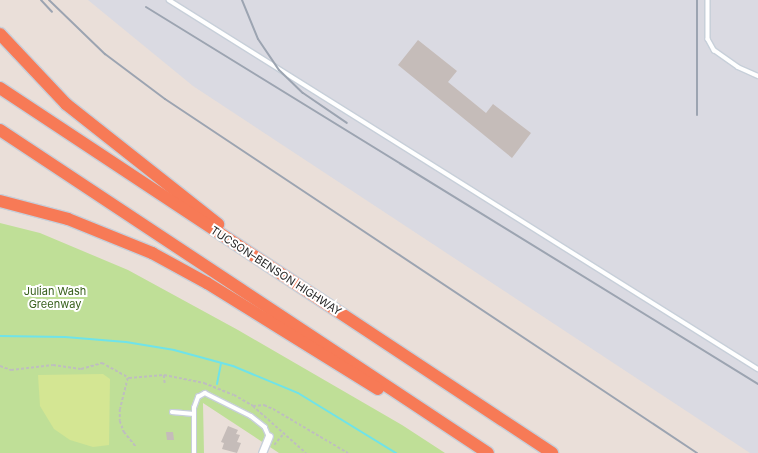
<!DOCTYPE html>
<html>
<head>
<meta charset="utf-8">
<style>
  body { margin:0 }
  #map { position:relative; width:758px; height:453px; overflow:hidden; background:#eadfd9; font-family:Inter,sans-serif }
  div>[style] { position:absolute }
  .industrial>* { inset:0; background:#dadae2 }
  .green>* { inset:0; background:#bfdf97 }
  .pitch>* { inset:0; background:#d4e693 }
  .stream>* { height:2px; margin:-1px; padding:0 1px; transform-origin:1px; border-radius:1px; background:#6fe3e9 }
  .building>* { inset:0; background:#c5bcb9 }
  .path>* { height:1.5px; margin-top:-0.75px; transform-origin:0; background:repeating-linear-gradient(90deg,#bebebe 0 3px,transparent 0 5px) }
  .roads { filter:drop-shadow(1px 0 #c7cfd9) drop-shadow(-1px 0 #c7cfd9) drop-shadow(0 1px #c7cfd9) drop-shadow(0 -1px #c7cfd9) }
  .lane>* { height:3.5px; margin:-1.75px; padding:0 1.75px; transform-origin:1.75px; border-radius:1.75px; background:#fff }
  .street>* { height:7px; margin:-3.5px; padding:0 3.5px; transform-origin:3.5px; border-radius:3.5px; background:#fff }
  .highway>* { height:12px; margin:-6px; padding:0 6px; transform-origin:6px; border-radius:6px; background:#f77a56 }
  .rail>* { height:2px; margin:-1px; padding:0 1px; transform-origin:1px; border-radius:1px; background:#9ca4b1 }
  span { translate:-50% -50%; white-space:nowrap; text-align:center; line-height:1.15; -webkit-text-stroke:4px #fff; paint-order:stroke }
  .street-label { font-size:11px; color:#272727 }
  .park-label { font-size:11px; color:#38601c }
</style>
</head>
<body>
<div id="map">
  <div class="industrial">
    <div style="clip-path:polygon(88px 0,758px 0,758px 453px,750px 453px,193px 86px)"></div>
  </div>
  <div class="green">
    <div style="clip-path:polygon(0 223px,40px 233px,128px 270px,238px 330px,402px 425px,445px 453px,279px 453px,203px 403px,204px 453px,0 453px)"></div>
  </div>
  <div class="pitch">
    <div style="clip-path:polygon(103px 374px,110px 379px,109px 445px,93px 447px,70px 440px,54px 429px,40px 406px,38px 375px)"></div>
  </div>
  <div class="stream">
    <div style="left:0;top:336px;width:65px;rotate:0.9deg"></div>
    <div style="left:65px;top:337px;width:61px;rotate:4.7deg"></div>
    <div style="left:126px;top:342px;width:49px;rotate:9.5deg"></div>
    <div style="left:174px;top:350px;width:61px;rotate:15.2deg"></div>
    <div style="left:233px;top:366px;width:70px;rotate:22.6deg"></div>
    <div style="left:298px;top:393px;width:115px;rotate:31.5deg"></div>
    <div style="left:217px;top:384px;width:21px;rotate:-79deg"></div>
  </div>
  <div class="building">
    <div style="clip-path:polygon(418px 40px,457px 71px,448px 82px,486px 113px,493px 104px,531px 133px,512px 158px,398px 65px)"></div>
    <div style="clip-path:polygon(228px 426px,238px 430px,236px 434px,240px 435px,237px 442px,241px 443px,237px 453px,222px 449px,224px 443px,221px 442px)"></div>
    <div style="clip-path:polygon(166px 432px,173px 432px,174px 440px,167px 440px)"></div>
  </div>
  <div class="path">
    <div style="left:0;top:366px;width:12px;rotate:20deg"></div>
    <div style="left:11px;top:370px;width:42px;rotate:-6.8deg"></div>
    <div style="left:53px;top:365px;width:28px;rotate:8deg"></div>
    <div style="left:81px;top:369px;width:22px;rotate:-16deg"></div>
    <div style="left:102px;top:363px;width:31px;rotate:29deg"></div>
    <div style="left:129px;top:378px;width:35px;rotate:-5deg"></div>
    <div style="left:164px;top:375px;width:41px;rotate:11.3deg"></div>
    <div style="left:204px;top:383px;width:32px;rotate:22deg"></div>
    <div style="left:234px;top:395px;width:22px;rotate:30deg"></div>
    <div style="left:253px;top:406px;width:71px;rotate:41.6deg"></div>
    <div style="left:164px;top:375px;width:9px;rotate:84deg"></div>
    <div style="left:128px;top:378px;width:32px;rotate:104deg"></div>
    <div style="left:120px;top:409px;width:12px;rotate:90deg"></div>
    <div style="left:120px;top:421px;width:12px;rotate:70deg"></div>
    <div style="left:124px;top:432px;width:19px;rotate:51deg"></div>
    <div style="left:253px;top:406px;width:11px;rotate:-5deg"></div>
    <div style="left:264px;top:405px;width:10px;rotate:24deg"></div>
    <div style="left:273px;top:409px;width:87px;rotate:30.4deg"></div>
    <div style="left:274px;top:445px;width:16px;rotate:-50deg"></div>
  </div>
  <div class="roads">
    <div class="lane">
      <div style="left:169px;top:0;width:695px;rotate:32.07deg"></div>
      <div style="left:708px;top:0;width:39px;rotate:90deg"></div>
      <div style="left:708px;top:39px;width:13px;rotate:61deg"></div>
      <div style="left:714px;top:50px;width:29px;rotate:35deg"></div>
      <div style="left:738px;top:67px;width:22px;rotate:24deg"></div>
      <div style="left:172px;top:412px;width:22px;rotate:5deg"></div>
      <div style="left:194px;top:453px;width:45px;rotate:-90deg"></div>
      <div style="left:194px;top:408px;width:12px;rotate:-70deg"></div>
      <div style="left:198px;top:397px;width:8px;rotate:-30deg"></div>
      <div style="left:205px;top:393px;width:51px;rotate:26.6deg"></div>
      <div style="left:251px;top:416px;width:18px;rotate:38deg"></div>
      <div style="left:265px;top:427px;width:10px;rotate:66deg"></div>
    </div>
    <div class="street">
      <div style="left:262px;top:453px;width:18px;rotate:-68deg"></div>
    </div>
    <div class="highway">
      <div style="left:0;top:34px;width:96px;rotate:46.7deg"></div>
      <div style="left:66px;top:104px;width:194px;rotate:38.3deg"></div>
      <div style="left:0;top:88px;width:662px;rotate:33.47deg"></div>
      <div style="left:0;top:130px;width:585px;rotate:33.5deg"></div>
      <div style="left:0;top:201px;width:70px;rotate:14.8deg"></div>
      <div style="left:68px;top:219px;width:91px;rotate:22deg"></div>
      <div style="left:152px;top:253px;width:63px;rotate:28.6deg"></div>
      <div style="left:207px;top:283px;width:201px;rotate:31.8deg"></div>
    </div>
  </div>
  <div class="rail">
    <div style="left:41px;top:0;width:16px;rotate:47deg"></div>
    <div style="left:49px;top:0;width:78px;rotate:44deg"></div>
    <div style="left:105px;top:54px;width:75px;rotate:36.9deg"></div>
    <div style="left:165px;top:99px;width:639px;rotate:33.64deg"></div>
    <div style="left:242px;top:0;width:42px;rotate:67.7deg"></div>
    <div style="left:258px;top:39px;width:37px;rotate:56deg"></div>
    <div style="left:279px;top:70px;width:33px;rotate:44deg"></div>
    <div style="left:303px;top:93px;width:53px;rotate:34.3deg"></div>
    <div style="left:146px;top:7px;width:719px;rotate:31.63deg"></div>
    <div style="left:697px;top:115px;width:115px;rotate:-90deg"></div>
  </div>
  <div class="street-label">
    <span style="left:276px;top:271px;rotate:33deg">TUCSON–BENSON HIGHWAY</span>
  </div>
  <div class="park-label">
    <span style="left:55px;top:298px">Julian Wash<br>Greenway</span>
  </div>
</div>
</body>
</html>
